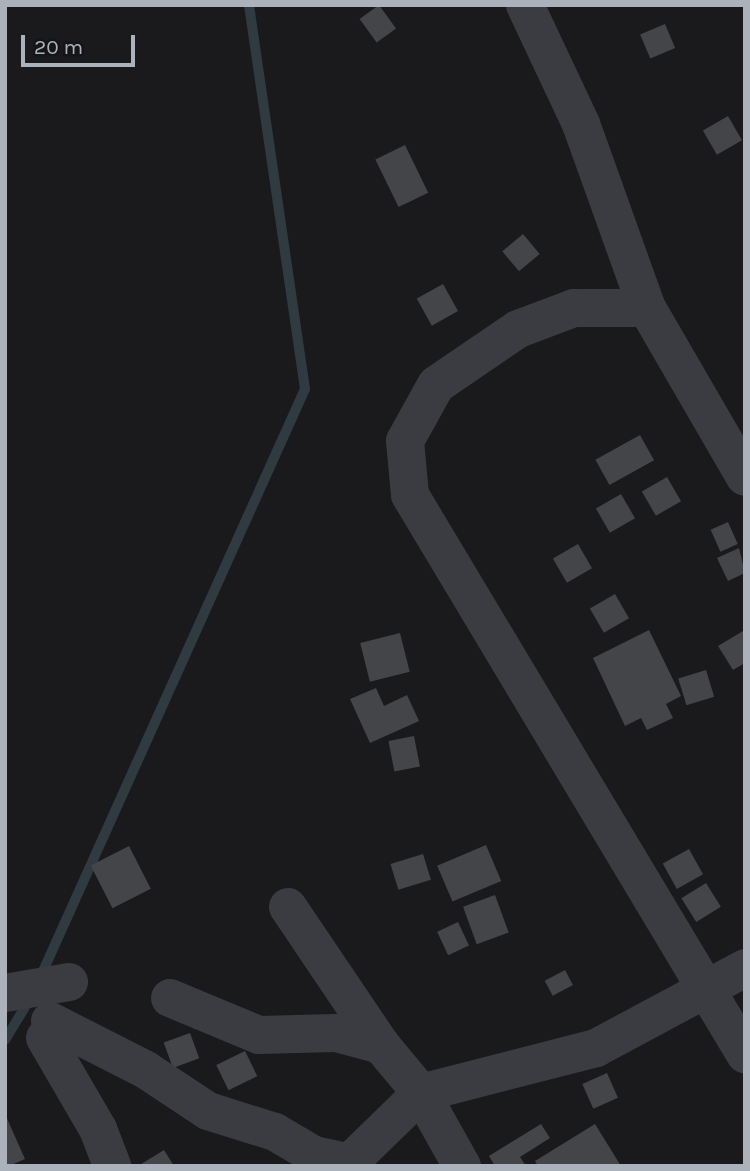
<!DOCTYPE html>
<html>
<head>
<meta charset="utf-8">
<style>
  body { margin:0 }
  #map { position:relative; width:750px; height:1171px; overflow:hidden; background:#1a1a1c; font-family:Karla,sans-serif }
  div>[style] { position:absolute }
  .stream>* { height:10px; margin:-5px; padding:0 5px; transform-origin:5px; border-radius:5px; background:#2f3a41 }
  .building>* { inset:0; background:#444549; transform-origin:0 0 }
  .street>* { height:38px; margin:-19px; padding:0 19px; transform-origin:19px; border-radius:19px; background:#3b3c41 }
  span { translate:-50% -50%; white-space:nowrap; text-align:center; line-height:1.15; -webkit-text-stroke:6px #151517; paint-order:stroke }
  .frame { position:absolute; inset:0; border:7px solid #acb2bc; pointer-events:none }
  .scale { position:absolute; left:21px; top:35px; width:114px; height:32px; box-sizing:border-box; border:4px solid #acb2bc; border-top:0; padding-left:9px; font-size:21px; line-height:24px; white-space:nowrap; color:#acb2bc; -webkit-text-stroke:5px #151517; paint-order:stroke }
</style>
</head>
<body>
<div id="map">
  <div class="stream">
    <div style="left:39px;top:980px;width:648px;rotate:-65.77deg"></div>
    <div style="left:305px;top:389px;width:388px;rotate:-98.3deg"></div>
    <div style="left:5px;top:1040px;width:50px;rotate:-58.8deg"></div>
  </div>
  <div class="building">
    <div style="left:379px;top:5px;width:29px;height:24px;rotate:54deg"></div>
    <div style="left:665px;top:24px;width:26px;height:27px;rotate:67deg"></div>
    <div style="left:728px;top:116px;width:28px;height:29px;rotate:60deg"></div>
    <div style="left:405px;top:145px;width:53px;height:33px;rotate:64deg"></div>
    <div style="left:523px;top:234px;width:26px;height:27px;rotate:50deg"></div>
    <div style="left:443px;top:284px;width:31px;height:30px;rotate:61deg"></div>
    <div style="left:640px;top:435px;width:29px;height:51px;rotate:61deg"></div>
    <div style="left:667px;top:477px;width:28px;height:29px;rotate:60deg"></div>
    <div style="left:621px;top:494px;width:28px;height:29px;rotate:60deg"></div>
    <div style="left:728px;top:522px;width:24px;height:19px;rotate:66deg"></div>
    <div style="left:578px;top:544px;width:28px;height:29px;rotate:60deg"></div>
    <div style="clip-path:polygon(739px 548px,745px 573px,728px 581px,717px 558px)"></div>
    <div style="left:615px;top:594px;width:28px;height:29px;rotate:60deg"></div>
    <div style="clip-path:polygon(649px 630px,681px 696px,666px 704px,673px 718px,647px 730px,641px 718px,625px 726px,593px 658px)"></div>
    <div style="clip-path:polygon(743px 631px,745px 663px,733px 670px,718px 646px)"></div>
    <div style="left:400px;top:633px;width:40px;height:41px;rotate:76deg"></div>
    <div style="left:706px;top:670px;width:28px;height:29px;rotate:73deg"></div>
    <div style="clip-path:polygon(376px 688px,384px 706px,407px 695px,419px 721px,370px 743px,350px 699px)"></div>
    <div style="left:414px;top:736px;width:31px;height:26px;rotate:79deg"></div>
    <div style="left:486px;top:845px;width:39px;height:53px;rotate:67deg"></div>
    <div style="left:129px;top:846px;width:48px;height:43px;rotate:63deg"></div>
    <div style="left:689px;top:849px;width:29px;height:30px;rotate:61deg"></div>
    <div style="left:423px;top:854px;width:27px;height:34px;rotate:73deg"></div>
    <div style="left:706px;top:883px;width:28px;height:29px;rotate:58deg"></div>
    <div style="left:495px;top:895px;width:40px;height:34px;rotate:70deg"></div>
    <div style="left:458px;top:922px;width:26px;height:23px;rotate:65deg"></div>
    <div style="left:565px;top:970px;width:17px;height:23px;rotate:62deg"></div>
    <div style="left:190px;top:1033px;width:27px;height:28px;rotate:70deg"></div>
    <div style="left:245px;top:1051px;width:28px;height:32px;rotate:64deg"></div>
    <div style="left:607px;top:1073px;width:27px;height:27px;rotate:66deg"></div>
    <div style="clip-path:polygon(5px 1114px,25px 1159px,9px 1166px,5px 1166px)"></div>
    <div style="clip-path:polygon(541px 1124px,550px 1138px,520px 1157px,526px 1166px,495px 1166px,489px 1156px)"></div>
    <div style="clip-path:polygon(595px 1124px,621px 1166px,538px 1166px,535px 1161px)"></div>
    <div style="clip-path:polygon(164px 1150px,174px 1166px,138px 1166px)"></div>
  </div>
  <div class="street">
    <div style="left:525px;top:5px;width:132px;rotate:64.8deg"></div>
    <div style="left:581px;top:124px;width:195px;rotate:70.3deg"></div>
    <div style="left:647px;top:308px;width:195px;rotate:59.9deg"></div>
    <div style="left:647px;top:308px;width:73px;rotate:180deg"></div>
    <div style="left:574px;top:308px;width:60px;rotate:159.4deg"></div>
    <div style="left:518px;top:329px;width:99px;rotate:145.7deg"></div>
    <div style="left:436px;top:385px;width:64px;rotate:119deg"></div>
    <div style="left:405px;top:441px;width:54px;rotate:84.7deg"></div>
    <div style="left:410px;top:495px;width:652px;rotate:59.07deg"></div>
    <div style="left:288px;top:907px;width:166px;rotate:56deg"></div>
    <div style="left:381px;top:1045px;width:62px;rotate:50.2deg"></div>
    <div style="left:421px;top:1093px;width:84px;rotate:60.7deg"></div>
    <div style="left:5px;top:993px;width:65px;rotate:-9.8deg"></div>
    <div style="left:170px;top:998px;width:96px;rotate:22.6deg"></div>
    <div style="left:259px;top:1035px;width:77px;rotate:-1.5deg"></div>
    <div style="left:336px;top:1033px;width:47px;rotate:14.9deg"></div>
    <div style="left:50px;top:1021px;width:108px;rotate:27deg"></div>
    <div style="left:146px;top:1070px;width:74px;rotate:33.5deg"></div>
    <div style="left:208px;top:1111px;width:70px;rotate:17.4deg"></div>
    <div style="left:275px;top:1132px;width:45px;rotate:30.5deg"></div>
    <div style="left:314px;top:1155px;width:38px;rotate:12deg"></div>
    <div style="left:45px;top:1038px;width:105px;rotate:59.8deg"></div>
    <div style="left:98px;top:1129px;width:40px;rotate:69deg"></div>
    <div style="left:346px;top:1166px;width:105px;rotate:-44.2deg"></div>
    <div style="left:421px;top:1093px;width:181px;rotate:-14.4deg"></div>
    <div style="left:596px;top:1048px;width:169px;rotate:-28.2deg"></div>
  </div>
  <div class="frame"></div>
  <div class="scale">20 m</div>
</div>
</body>
</html>
